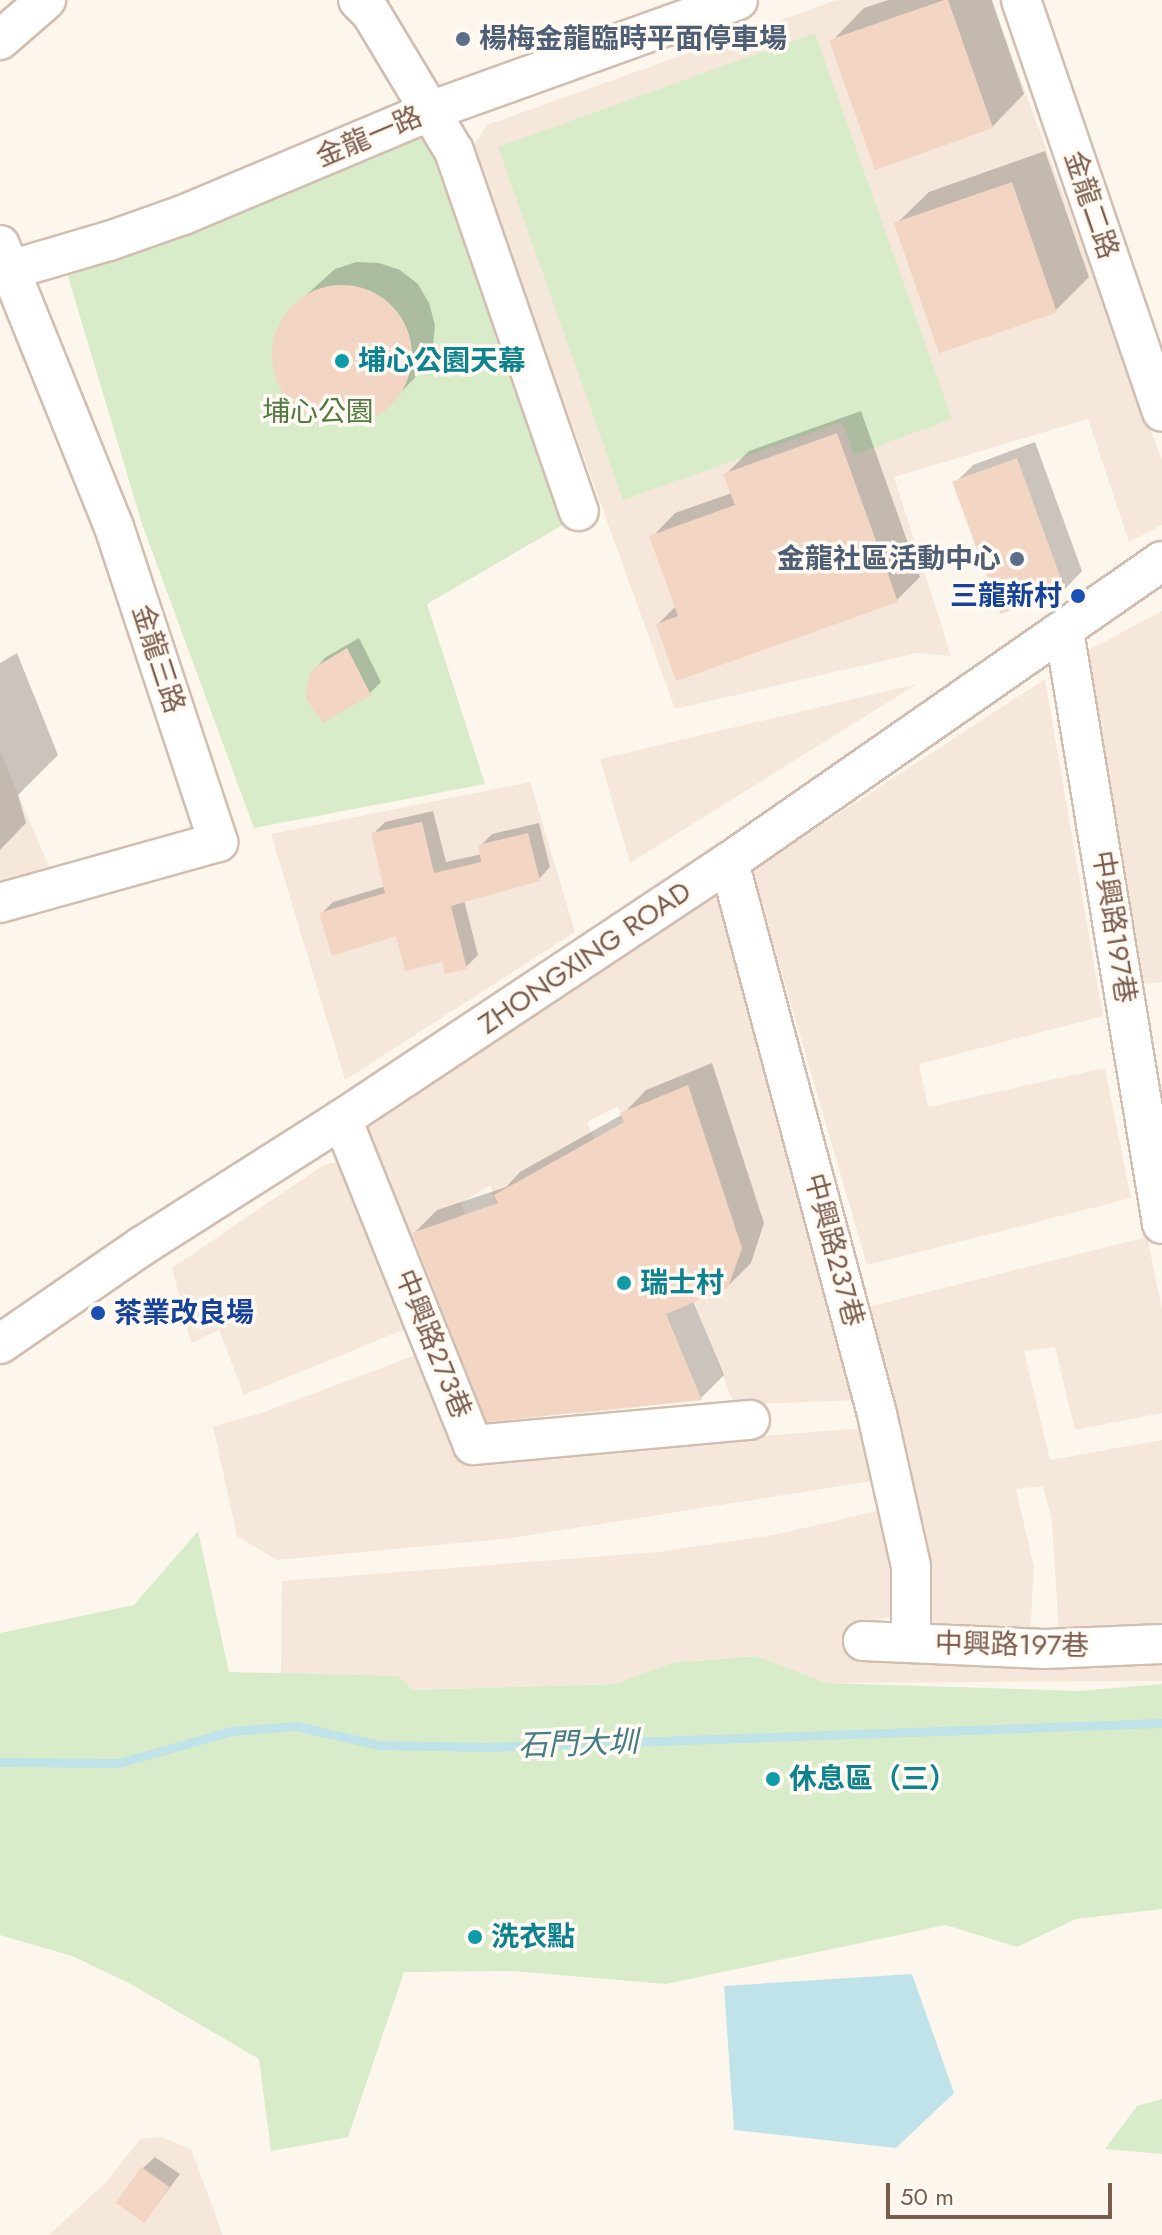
<!DOCTYPE html>
<html>
<head>
<meta charset="utf-8">
<style>
  body { margin:0 }
  #map { position:relative; width:1162px; height:2235px; overflow:hidden; background:#fdf6ec; font-family:Jost,"Noto Sans TC",sans-serif }
  div>[style] { position:absolute }
  .residential>* { inset:0; background:#f5e8da }
  .green>* { inset:0; background:#d8ecc9 }
  .water>* { inset:0; background:#bfe3e8 }
  .shadow>* { inset:0; background:#0003 }
  .stream>* { height:9px; margin:-4.5px; padding:0 4.5px; transform-origin:4.5px; border-radius:4.5px; background:#bfe3e8 }
  .building>* { inset:0; background:#f3d5c3; transform-origin:0 0 }
  .round { border-radius:50% }
  .roads { filter:drop-shadow(2px 0 #d1beb0) drop-shadow(-2px 0 #d1beb0) drop-shadow(0 2px #d1beb0) drop-shadow(0 -2px #d1beb0) }
  .minor>* { height:38px; margin:-19px; padding:0 19px; transform-origin:19px; border-radius:19px; background:#fff }
  .dots>* { width:22px; height:22px; translate:-50% -50%; box-sizing:border-box; border:4px solid #fffaf3; border-radius:50% }
  span { translate:-50% -50%; white-space:nowrap; text-align:center; line-height:1.15; -webkit-text-stroke:7px #fffaf3; paint-order:stroke }
  .service-label { font-size:28px; color:#4e5e75; font-weight:700 }
  .left { translate:0 -50%; text-align:left }
  .right { translate:-100% -50%; text-align:right }
  .street-label { font-size:28px; color:#7a5c4d }
  .culture-label { font-size:28px; color:#0d838f; font-weight:700 }
  .park-label { font-size:28px; color:#537a41 }
  .transit-label { font-size:28px; color:#164399; font-weight:700 }
  .water-label { font-size:30px; color:#437c86; font-style:italic }
  .scale { position:absolute; left:886px; top:2183px; width:226px; height:36px; box-sizing:border-box; border:4px solid #7a5c4d; border-top:0; padding-left:10px; font-size:24px; line-height:28px; white-space:nowrap; color:#7a5c4d; -webkit-text-stroke:6px #fffaf3; paint-order:stroke }
</style>
</head>
<body>
<div id="map">
  <div class="residential">
    <div style="clip-path:polygon(837px 0,991px 0,1162px 460px,1162px 525px,1129px 542px,1088px 419px,894px 477px,951px 656px,917px 653px,675px 709px,472px 148px,487px 125px)"></div>
    <div style="clip-path:polygon(1162px 611px,1162px 982px,1144px 984px,1083px 653px)"></div>
    <div style="clip-path:polygon(1045px 679px,1103px 1016px,919px 1064px,928px 1107px,1105px 1068px,1131px 1198px,867px 1265px,752px 870px)"></div>
    <div style="clip-path:polygon(917px 684px,630px 863px,600px 759px)"></div>
    <div style="clip-path:polygon(0 751px,49px 867px,0 882px)"></div>
    <div style="clip-path:polygon(530px 782px,575px 932px,345px 1080px,271px 834px)"></div>
    <div style="clip-path:polygon(723px 882px,857px 1400px,734px 1405px,618px 1106px,587px 1122px,702px 1400px,577px 1414px,490px 1185px,461px 1203px,543px 1418px,483px 1429px,368px 1128px)"></div>
    <div style="clip-path:polygon(339px 1161px,410px 1327px,244px 1395px,219px 1330px,191px 1343px,172px 1268px,322px 1166px)"></div>
    <div style="clip-path:polygon(1147px 1237px,1162px 1309px,1162px 1413px,1075px 1430px,1055px 1347px,1024px 1351px,1050px 1460px,1162px 1440px,1162px 1631px,1059px 1634px,1052px 1522px,1043px 1486px,1016px 1489px,1034px 1567px,1030px 1633px,929px 1629px,860px 1309px)"></div>
    <div style="clip-path:polygon(421px 1353px,465px 1460px,863px 1428px,873px 1481px,512px 1538px,277px 1560px,237px 1536px,213px 1426px,259px 1414px)"></div>
    <div style="clip-path:polygon(885px 1509px,898px 1617px,849px 1622px,849px 1653px,1162px 1655px,1162px 1681px,827px 1683px,756px 1656px,671px 1663px,615px 1684px,412px 1690px,281px 1673px,282px 1581px,658px 1552px,774px 1535px)"></div>
    <div style="clip-path:polygon(161px 2137px,191px 2149px,223px 2235px,49px 2235px,107px 2181px,140px 2139px)"></div>
  </div>
  <div class="green">
    <div style="clip-path:polygon(815px 33px,952px 419px,854px 455px,842px 422px,623px 500px,498px 147px)"></div>
    <div style="clip-path:polygon(435px 125px,566px 523px,427px 604px,485px 784px,254px 828px,142px 524px,67px 273px)"></div>
    <div style="clip-path:polygon(198px 1531px,229px 1672px,398px 1676px,412px 1690px,615px 1684px,671px 1663px,756px 1656px,827px 1683px,1078px 1691px,1162px 1684px,1162px 1909px,1076px 1919px,1017px 1947px,946px 1925px,666px 1984px,511px 1971px,404px 1972px,348px 2137px,271px 2151px,259px 2059px,129px 1983px,72px 1956px,0 1935px,0 1633px,134px 1605px)"></div>
    <div style="clip-path:polygon(1162px 2099px,1162px 2154px,1105px 2149px,1137px 2106px)"></div>
  </div>
  <div class="water">
    <div style="clip-path:polygon(912px 1974px,954px 2093px,896px 2148px,734px 2130px,724px 1986px)"></div>
  </div>
  <div class="shadow">
    <div style="clip-path:polygon(888px 0,992px 0,1024px 94px,992px 127px,832px 41px,864px 8px)"></div>
    <div style="clip-path:polygon(1045px 151px,1089px 277px,1056px 310px,940px 351px,896px 224px,929px 192px)"></div>
    <div style="clip-path:polygon(356px 262px,379px 263px,400px 270px,418px 284px,429px 303px,435px 325px,433px 346px,425px 367px,386px 408px,367px 419px,345px 424px,322px 421px,302px 411px,286px 394px,276px 373px,274px 350px,279px 327px,292px 308px,335px 269px)"></div>
    <div style="clip-path:polygon(861px 411px,920px 577px,897px 600px,658px 624px,676px 606px,652px 537px,675px 513px,732px 493px,726px 474px,749px 451px)"></div>
    <div style="clip-path:polygon(1035px 442px,1082px 571px,1065px 589px,955px 483px,973px 465px)"></div>
    <div style="clip-path:polygon(359px 638px,381px 682px,369px 694px,314px 670px,326px 657px)"></div>
    <div style="clip-path:polygon(17px 653px,58px 755px,18px 795px,26px 823px,0 850px,0 663px)"></div>
    <div style="clip-path:polygon(433px 811px,446px 862px,482px 854px,480px 846px,492px 834px,539px 823px,550px 867px,539px 879px,464px 900px,478px 955px,466px 967px,444px 960px,397px 934px,321px 914px,333px 902px,386px 886px,373px 834px,385px 822px)"></div>
    <div style="clip-path:polygon(712px 1063px,764px 1223px,751px 1263px,727px 1287px,693px 1301px,724px 1375px,701px 1398px,414px 1233px,437px 1210px,506px 1187px,520px 1172px,623px 1114px,646px 1090px)"></div>
    <div style="clip-path:polygon(155px 2157px,180px 2174px,145px 2221px,143px 2168px)"></div>
  </div>
  <div class="stream">
    <div style="left:0;top:1762px;width:119px;rotate:0.5deg"></div>
    <div style="left:119px;top:1763px;width:116px;rotate:-15.9deg"></div>
    <div style="left:231px;top:1731px;width:65px;rotate:-4.4deg"></div>
    <div style="left:296px;top:1726px;width:84px;rotate:13deg"></div>
    <div style="left:378px;top:1745px;width:108px;rotate:1.1deg"></div>
    <div style="left:486px;top:1747px;width:676px;rotate:-2.03deg"></div>
  </div>
  <div class="building">
    <div style="clip-path:polygon(944px 0,948px 0,993px 128px,875px 170px,829px 40px)"></div>
    <div style="left:1012px;top:182px;width:138px;height:125px;rotate:71deg"></div>
    <div class="round" style="left:272px;top:285px;width:140px;height:140px"></div>
    <div style="clip-path:polygon(837px 433px,898px 602px,676px 681px,656px 624px,678px 616px,649px 536px,735px 505px,723px 474px)"></div>
    <div style="left:1017px;top:458px;width:141px;height:69px;rotate:70deg"></div>
    <div style="clip-path:polygon(347px 648px,371px 695px,323px 723px,306px 699px,308px 680px,312px 669px)"></div>
    <div style="clip-path:polygon(422px 822px,434px 873px,481px 862px,478px 845px,528px 833px,540px 881px,451px 906px,467px 969px,445px 974px,442px 962px,405px 971px,396px 936px,332px 956px,319px 913px,385px 893px,371px 833px)"></div>
    <div style="clip-path:polygon(688px 1085px,742px 1248px,728px 1288px,666px 1314px,702px 1400px,487px 1422px,412px 1233px,498px 1203px,494px 1195px,624px 1122px,620px 1113px)"></div>
    <div style="left:141px;top:2167px;width:35px;height:44px;rotate:35deg"></div>
  </div>
  <div class="roads">
    <div class="minor">
      <div style="left:358px;top:0;width:18px;rotate:45deg"></div>
      <div style="left:371px;top:13px;width:161px;rotate:59deg"></div>
      <div style="left:454px;top:151px;width:381px;rotate:70.9deg"></div>
      <div style="left:1021px;top:0;width:435px;rotate:71.1deg"></div>
      <div style="left:0;top:40px;width:61px;rotate:-41deg"></div>
      <div style="left:0;top:245px;width:304px;rotate:68deg"></div>
      <div style="left:114px;top:527px;width:332px;rotate:71.7deg"></div>
      <div style="left:218px;top:842px;width:226px;rotate:164.4deg"></div>
      <div style="left:0;top:273px;width:114px;rotate:-16.4deg"></div>
      <div style="left:109px;top:241px;width:78px;rotate:-19.4deg"></div>
      <div style="left:183px;top:215px;width:271px;rotate:-22.8deg"></div>
      <div style="left:433px;top:110px;width:324px;rotate:-19.8deg"></div>
      <div style="left:1064px;top:630px;width:602px;rotate:80.63deg"></div>
      <div style="left:729px;top:862px;width:571px;rotate:74.99deg"></div>
      <div style="left:877px;top:1414px;width:156px;rotate:77.4deg"></div>
      <div style="left:911px;top:1566px;width:77px;rotate:90deg"></div>
      <div style="left:342px;top:1119px;width:351px;rotate:68.1deg"></div>
      <div style="left:473px;top:1445px;width:278px;rotate:-5.2deg"></div>
      <div style="left:0;top:1344px;width:173px;rotate:-34.6deg"></div>
      <div style="left:142px;top:1246px;width:237px;rotate:-32.4deg"></div>
      <div style="left:342px;top:1119px;width:465px;rotate:-33.6deg"></div>
      <div style="left:729px;top:862px;width:527px;rotate:-34.81deg"></div>
      <div style="left:863px;top:1641px;width:182px;rotate:2.5deg"></div>
      <div style="left:1045px;top:1649px;width:117px;rotate:-2.4deg"></div>
    </div>
  </div>
  <div class="dots">
    <div style="left:463px;top:39px;background:#5c6f8a"></div>
    <div style="left:342px;top:361px;background:#0f9aa8"></div>
    <div style="left:1017px;top:559px;background:#5c6f8a"></div>
    <div style="left:1078px;top:596px;background:#1a4fb4"></div>
    <div style="left:624px;top:1283px;background:#0f9aa8"></div>
    <div style="left:98px;top:1313px;background:#1a4fb4"></div>
    <div style="left:773px;top:1779px;background:#0f9aa8"></div>
    <div style="left:475px;top:1937px;background:#0f9aa8"></div>
  </div>
  <div class="service-label">
    <span class="left" style="left:479px;top:39px">楊梅金龍臨時平面停車場</span>
    <span class="right" style="left:1001px;top:559px">金龍社區活動中心</span>
  </div>
  <div class="street-label">
    <span style="left:369px;top:137px;rotate:-23deg">金龍一路</span>
    <span style="left:1091px;top:205px;rotate:71deg">金龍二路</span>
    <span style="left:158px;top:659px;rotate:72deg">金龍三路</span>
    <span style="left:1114px;top:927px;rotate:81deg">中興路197巷</span>
    <span style="left:585px;top:958px;rotate:-34deg">ZHONGXING ROAD</span>
    <span style="left:834px;top:1250px;rotate:75deg">中興路237巷</span>
    <span style="left:433px;top:1344px;rotate:68deg">中興路273巷</span>
    <span style="left:1012px;top:1645px;rotate:1deg">中興路197巷</span>
  </div>
  <div class="culture-label">
    <span class="left" style="left:358px;top:361px">埔心公園天幕</span>
    <span class="left" style="left:640px;top:1283px">瑞士村</span>
    <span class="left" style="left:789px;top:1779px">休息區（三）</span>
    <span class="left" style="left:491px;top:1937px">洗衣點</span>
  </div>
  <div class="park-label">
    <span style="left:318px;top:412px">埔心公園</span>
  </div>
  <div class="transit-label">
    <span class="right" style="left:1062px;top:596px">三龍新村</span>
    <span class="left" style="left:114px;top:1313px">茶業改良場</span>
  </div>
  <div class="water-label">
    <span style="left:578px;top:1744px;rotate:-2deg">石門大圳</span>
  </div>
  <div class="scale">50 m</div>
</div>
</body>
</html>
